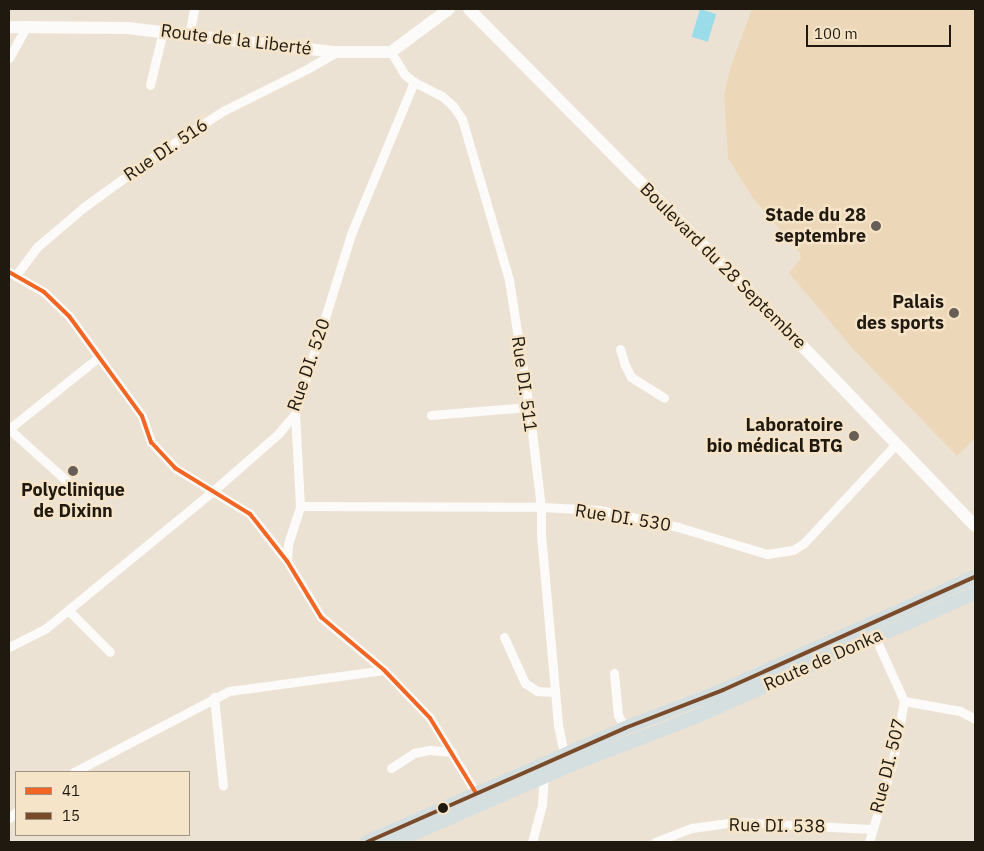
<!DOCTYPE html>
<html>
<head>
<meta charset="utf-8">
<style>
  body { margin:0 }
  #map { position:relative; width:984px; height:851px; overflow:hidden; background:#ece2d4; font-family:"IBM Plex Sans",sans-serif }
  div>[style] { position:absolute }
  .green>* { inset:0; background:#ecd8b8 }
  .water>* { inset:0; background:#9adcea; transform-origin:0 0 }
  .minor>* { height:9px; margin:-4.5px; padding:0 4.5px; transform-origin:4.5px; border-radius:4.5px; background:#fcfbf9 }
  .secondary>* { height:12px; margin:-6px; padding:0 6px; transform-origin:6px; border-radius:6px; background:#fcfbf9 }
  .primary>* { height:14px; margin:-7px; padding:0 7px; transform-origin:7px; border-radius:7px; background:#d5dfdf }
  .bus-1>* { height:4px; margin:-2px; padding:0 2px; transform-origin:2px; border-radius:2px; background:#f26522 }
  .bus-2>* { height:4px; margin:-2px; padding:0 2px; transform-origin:2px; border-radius:2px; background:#7a4b2a }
  .dots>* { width:14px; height:14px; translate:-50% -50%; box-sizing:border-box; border:2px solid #f6e4c9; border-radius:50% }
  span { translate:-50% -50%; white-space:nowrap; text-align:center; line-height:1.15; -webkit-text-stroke:5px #f6e4c9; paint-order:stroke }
  .street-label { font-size:18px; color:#1f1910 }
  .poi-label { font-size:18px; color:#1f1910; font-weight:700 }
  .right { translate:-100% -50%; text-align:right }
  .frame { position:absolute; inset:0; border:10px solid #1f1910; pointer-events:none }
  .legend { position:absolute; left:15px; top:771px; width:175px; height:65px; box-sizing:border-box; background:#f6e4c9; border:1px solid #a0937f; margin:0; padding:6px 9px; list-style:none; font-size:15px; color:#1f1910 }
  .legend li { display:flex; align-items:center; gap:10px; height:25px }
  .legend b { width:25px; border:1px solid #a0937f }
  .scale { position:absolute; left:806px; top:25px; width:145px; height:22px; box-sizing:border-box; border:2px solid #1f1910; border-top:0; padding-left:6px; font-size:15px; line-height:18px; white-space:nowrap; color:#1f1910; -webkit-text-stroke:4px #f6e4c9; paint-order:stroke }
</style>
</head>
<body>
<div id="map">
  <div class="green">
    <div style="clip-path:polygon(752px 9px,975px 9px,975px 438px,957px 456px,854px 350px,789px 273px,801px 258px,800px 253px,753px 198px,728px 158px,724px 95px,731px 66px)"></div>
  </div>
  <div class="water">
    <div style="left:700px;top:9px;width:17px;height:29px;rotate:17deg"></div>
  </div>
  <div class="minor">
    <div style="left:189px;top:35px;width:26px;rotate:-79deg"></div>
    <div style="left:391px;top:52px;width:26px;rotate:59deg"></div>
    <div style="left:404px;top:74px;width:13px;rotate:39deg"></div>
    <div style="left:414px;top:82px;width:31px;rotate:27deg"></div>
    <div style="left:442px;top:96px;width:15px;rotate:42deg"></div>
    <div style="left:453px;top:106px;width:16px;rotate:55deg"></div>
    <div style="left:462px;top:119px;width:168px;rotate:73.7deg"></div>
    <div style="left:509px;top:280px;width:129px;rotate:81.1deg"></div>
    <div style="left:529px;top:407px;width:101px;rotate:83.2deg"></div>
    <div style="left:541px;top:507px;width:27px;rotate:90deg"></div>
    <div style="left:541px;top:534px;width:192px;rotate:84.9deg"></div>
    <div style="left:558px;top:725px;width:30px;rotate:78deg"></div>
    <div style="left:9px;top:58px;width:35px;rotate:-61deg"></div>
    <div style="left:150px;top:85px;width:56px;rotate:-76.5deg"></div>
    <div style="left:9px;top:272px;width:40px;rotate:29.7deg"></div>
    <div style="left:44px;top:292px;width:35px;rotate:44deg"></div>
    <div style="left:69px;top:316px;width:124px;rotate:53.9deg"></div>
    <div style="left:142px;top:416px;width:28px;rotate:71deg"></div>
    <div style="left:151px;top:442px;width:35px;rotate:47deg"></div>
    <div style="left:175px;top:468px;width:88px;rotate:31.5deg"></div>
    <div style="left:250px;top:514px;width:60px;rotate:51.8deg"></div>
    <div style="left:287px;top:561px;width:66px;rotate:58.7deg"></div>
    <div style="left:321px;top:617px;width:82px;rotate:40.1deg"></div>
    <div style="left:384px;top:670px;width:66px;rotate:46.2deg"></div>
    <div style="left:430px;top:718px;width:88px;rotate:58.5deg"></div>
    <div style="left:16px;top:275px;width:35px;rotate:-53deg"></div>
    <div style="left:37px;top:247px;width:62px;rotate:-40.4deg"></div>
    <div style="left:84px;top:207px;width:92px;rotate:-35.8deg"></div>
    <div style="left:159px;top:153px;width:77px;rotate:-33.3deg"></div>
    <div style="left:223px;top:111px;width:94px;rotate:-26.6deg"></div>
    <div style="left:307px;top:69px;width:34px;rotate:-30deg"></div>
    <div style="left:620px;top:349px;width:17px;rotate:73deg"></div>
    <div style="left:625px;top:365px;width:13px;rotate:63deg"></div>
    <div style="left:631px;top:377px;width:39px;rotate:32deg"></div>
    <div style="left:431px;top:415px;width:98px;rotate:-4.7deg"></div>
    <div style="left:9px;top:429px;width:115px;rotate:-38.7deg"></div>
    <div style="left:9px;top:429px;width:81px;rotate:42deg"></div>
    <div style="left:300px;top:506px;width:241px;rotate:0.2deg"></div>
    <div style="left:541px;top:507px;width:58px;rotate:3deg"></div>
    <div style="left:599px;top:510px;width:81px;rotate:12.1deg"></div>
    <div style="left:678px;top:527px;width:93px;rotate:16.9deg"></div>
    <div style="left:767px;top:554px;width:26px;rotate:-9deg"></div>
    <div style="left:793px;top:550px;width:13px;rotate:-32deg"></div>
    <div style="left:804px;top:543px;width:135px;rotate:-47.1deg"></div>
    <div style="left:287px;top:561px;width:17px;rotate:-87deg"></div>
    <div style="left:288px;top:544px;width:40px;rotate:-72deg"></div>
    <div style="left:300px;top:506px;width:92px;rotate:-93.1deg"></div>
    <div style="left:68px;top:610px;width:59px;rotate:45deg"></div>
    <div style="left:504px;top:637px;width:51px;rotate:65.5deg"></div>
    <div style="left:525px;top:683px;width:14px;rotate:34deg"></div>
    <div style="left:537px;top:691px;width:18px;rotate:3deg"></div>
    <div style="left:9px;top:647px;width:40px;rotate:-26.6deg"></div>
    <div style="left:45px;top:629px;width:219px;rotate:-39.4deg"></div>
    <div style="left:214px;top:490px;width:85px;rotate:-41.2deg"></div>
    <div style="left:278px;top:434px;width:26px;rotate:-50deg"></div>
    <div style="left:295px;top:414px;width:189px;rotate:-72.7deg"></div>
    <div style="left:351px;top:234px;width:165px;rotate:-67.5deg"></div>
    <div style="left:614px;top:673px;width:42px;rotate:84.6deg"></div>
    <div style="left:618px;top:715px;width:15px;rotate:62deg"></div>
    <div style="left:214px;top:697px;width:89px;rotate:84.2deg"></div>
    <div style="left:904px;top:701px;width:57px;rotate:10.1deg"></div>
    <div style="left:960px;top:711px;width:17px;rotate:28deg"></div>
    <div style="left:391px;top:768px;width:27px;rotate:-33deg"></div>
    <div style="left:414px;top:753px;width:16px;rotate:-11deg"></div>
    <div style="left:430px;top:750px;width:22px;rotate:5deg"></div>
    <div style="left:74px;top:772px;width:175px;rotate:-27.6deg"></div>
    <div style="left:229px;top:691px;width:156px;rotate:-7.7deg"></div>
    <div style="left:9px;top:818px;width:9px;rotate:-41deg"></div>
    <div style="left:532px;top:842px;width:39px;rotate:-75deg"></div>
    <div style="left:542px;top:804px;width:27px;rotate:-86deg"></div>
    <div style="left:655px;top:842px;width:40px;rotate:-21deg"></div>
    <div style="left:692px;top:828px;width:42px;rotate:-8.1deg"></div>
    <div style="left:734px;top:822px;width:138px;rotate:2.9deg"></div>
    <div style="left:869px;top:842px;width:80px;rotate:-73.4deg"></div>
    <div style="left:892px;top:765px;width:65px;rotate:-79.4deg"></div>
    <div style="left:904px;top:701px;width:70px;rotate:-114.4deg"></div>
  </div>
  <div class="secondary">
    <div style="left:469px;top:9px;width:453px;rotate:45.3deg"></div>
    <div style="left:788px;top:331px;width:270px;rotate:46.2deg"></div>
    <div style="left:9px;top:27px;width:118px;rotate:0.5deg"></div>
    <div style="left:127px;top:28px;width:210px;rotate:6.6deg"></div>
    <div style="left:336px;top:52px;width:55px"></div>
    <div style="left:391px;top:52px;width:72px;rotate:-36.6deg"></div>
  </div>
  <div class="primary">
    <div style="left:367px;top:842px;width:282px;rotate:-23.8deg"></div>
    <div style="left:625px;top:728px;width:105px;rotate:-21.2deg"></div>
    <div style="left:723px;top:690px;width:276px;rotate:-24.2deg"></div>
    <div style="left:394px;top:842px;width:195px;rotate:-23.5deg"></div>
    <div style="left:573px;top:764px;width:129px;rotate:-21deg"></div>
    <div style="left:693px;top:718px;width:308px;rotate:-23.9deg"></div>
  </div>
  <div class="bus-1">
    <div style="left:9px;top:272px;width:40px;rotate:29.7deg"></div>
    <div style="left:44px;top:292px;width:35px;rotate:44deg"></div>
    <div style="left:69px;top:316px;width:124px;rotate:53.9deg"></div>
    <div style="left:142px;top:416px;width:28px;rotate:71deg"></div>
    <div style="left:151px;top:442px;width:35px;rotate:47deg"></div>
    <div style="left:175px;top:468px;width:88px;rotate:31.5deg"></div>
    <div style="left:250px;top:514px;width:60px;rotate:51.8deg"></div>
    <div style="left:287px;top:561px;width:66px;rotate:58.7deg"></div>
    <div style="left:321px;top:617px;width:82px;rotate:40.1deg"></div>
    <div style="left:384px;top:670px;width:66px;rotate:46.2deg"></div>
    <div style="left:430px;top:718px;width:88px;rotate:58.5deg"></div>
  </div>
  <div class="bus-2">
    <div style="left:367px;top:842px;width:282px;rotate:-23.8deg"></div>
    <div style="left:625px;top:728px;width:105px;rotate:-21.2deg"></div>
    <div style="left:723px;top:690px;width:276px;rotate:-24.2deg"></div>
  </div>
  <div class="dots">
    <div style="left:876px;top:226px;background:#675f55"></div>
    <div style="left:954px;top:313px;background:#675f55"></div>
    <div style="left:854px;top:436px;background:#675f55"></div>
    <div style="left:73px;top:471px;background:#675f55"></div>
    <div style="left:443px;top:808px;background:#1f1910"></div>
  </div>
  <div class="street-label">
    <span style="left:236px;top:40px;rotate:7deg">Route de la Liberté</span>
    <span style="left:166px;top:150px;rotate:-34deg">Rue DI. 516</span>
    <span style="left:723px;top:266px;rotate:45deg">Boulevard du 28 Septembre</span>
    <span style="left:309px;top:365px;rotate:-71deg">Rue DI. 520</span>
    <span style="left:524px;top:384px;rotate:82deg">Rue DI. 511</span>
    <span style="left:623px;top:518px;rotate:9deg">Rue DI. 530</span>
    <span style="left:823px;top:660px;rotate:-24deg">Route de Donka</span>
    <span style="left:888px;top:766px;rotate:-76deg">Rue DI. 507</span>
    <span style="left:777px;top:826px;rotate:1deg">Rue DI. 538</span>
  </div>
  <div class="poi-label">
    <span class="right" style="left:866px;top:226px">Stade du 28<br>septembre</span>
    <span class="right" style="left:944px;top:313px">Palais<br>des sports</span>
    <span class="right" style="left:843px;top:436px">Laboratoire<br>bio médical BTG</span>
    <span style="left:73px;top:501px">Polyclinique<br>de Dixinn</span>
  </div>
  <div class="frame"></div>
  <ul class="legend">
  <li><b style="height:6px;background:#f26522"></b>41</li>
  <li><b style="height:6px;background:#7a4b2a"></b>15</li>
  </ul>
  <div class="scale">100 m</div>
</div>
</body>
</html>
